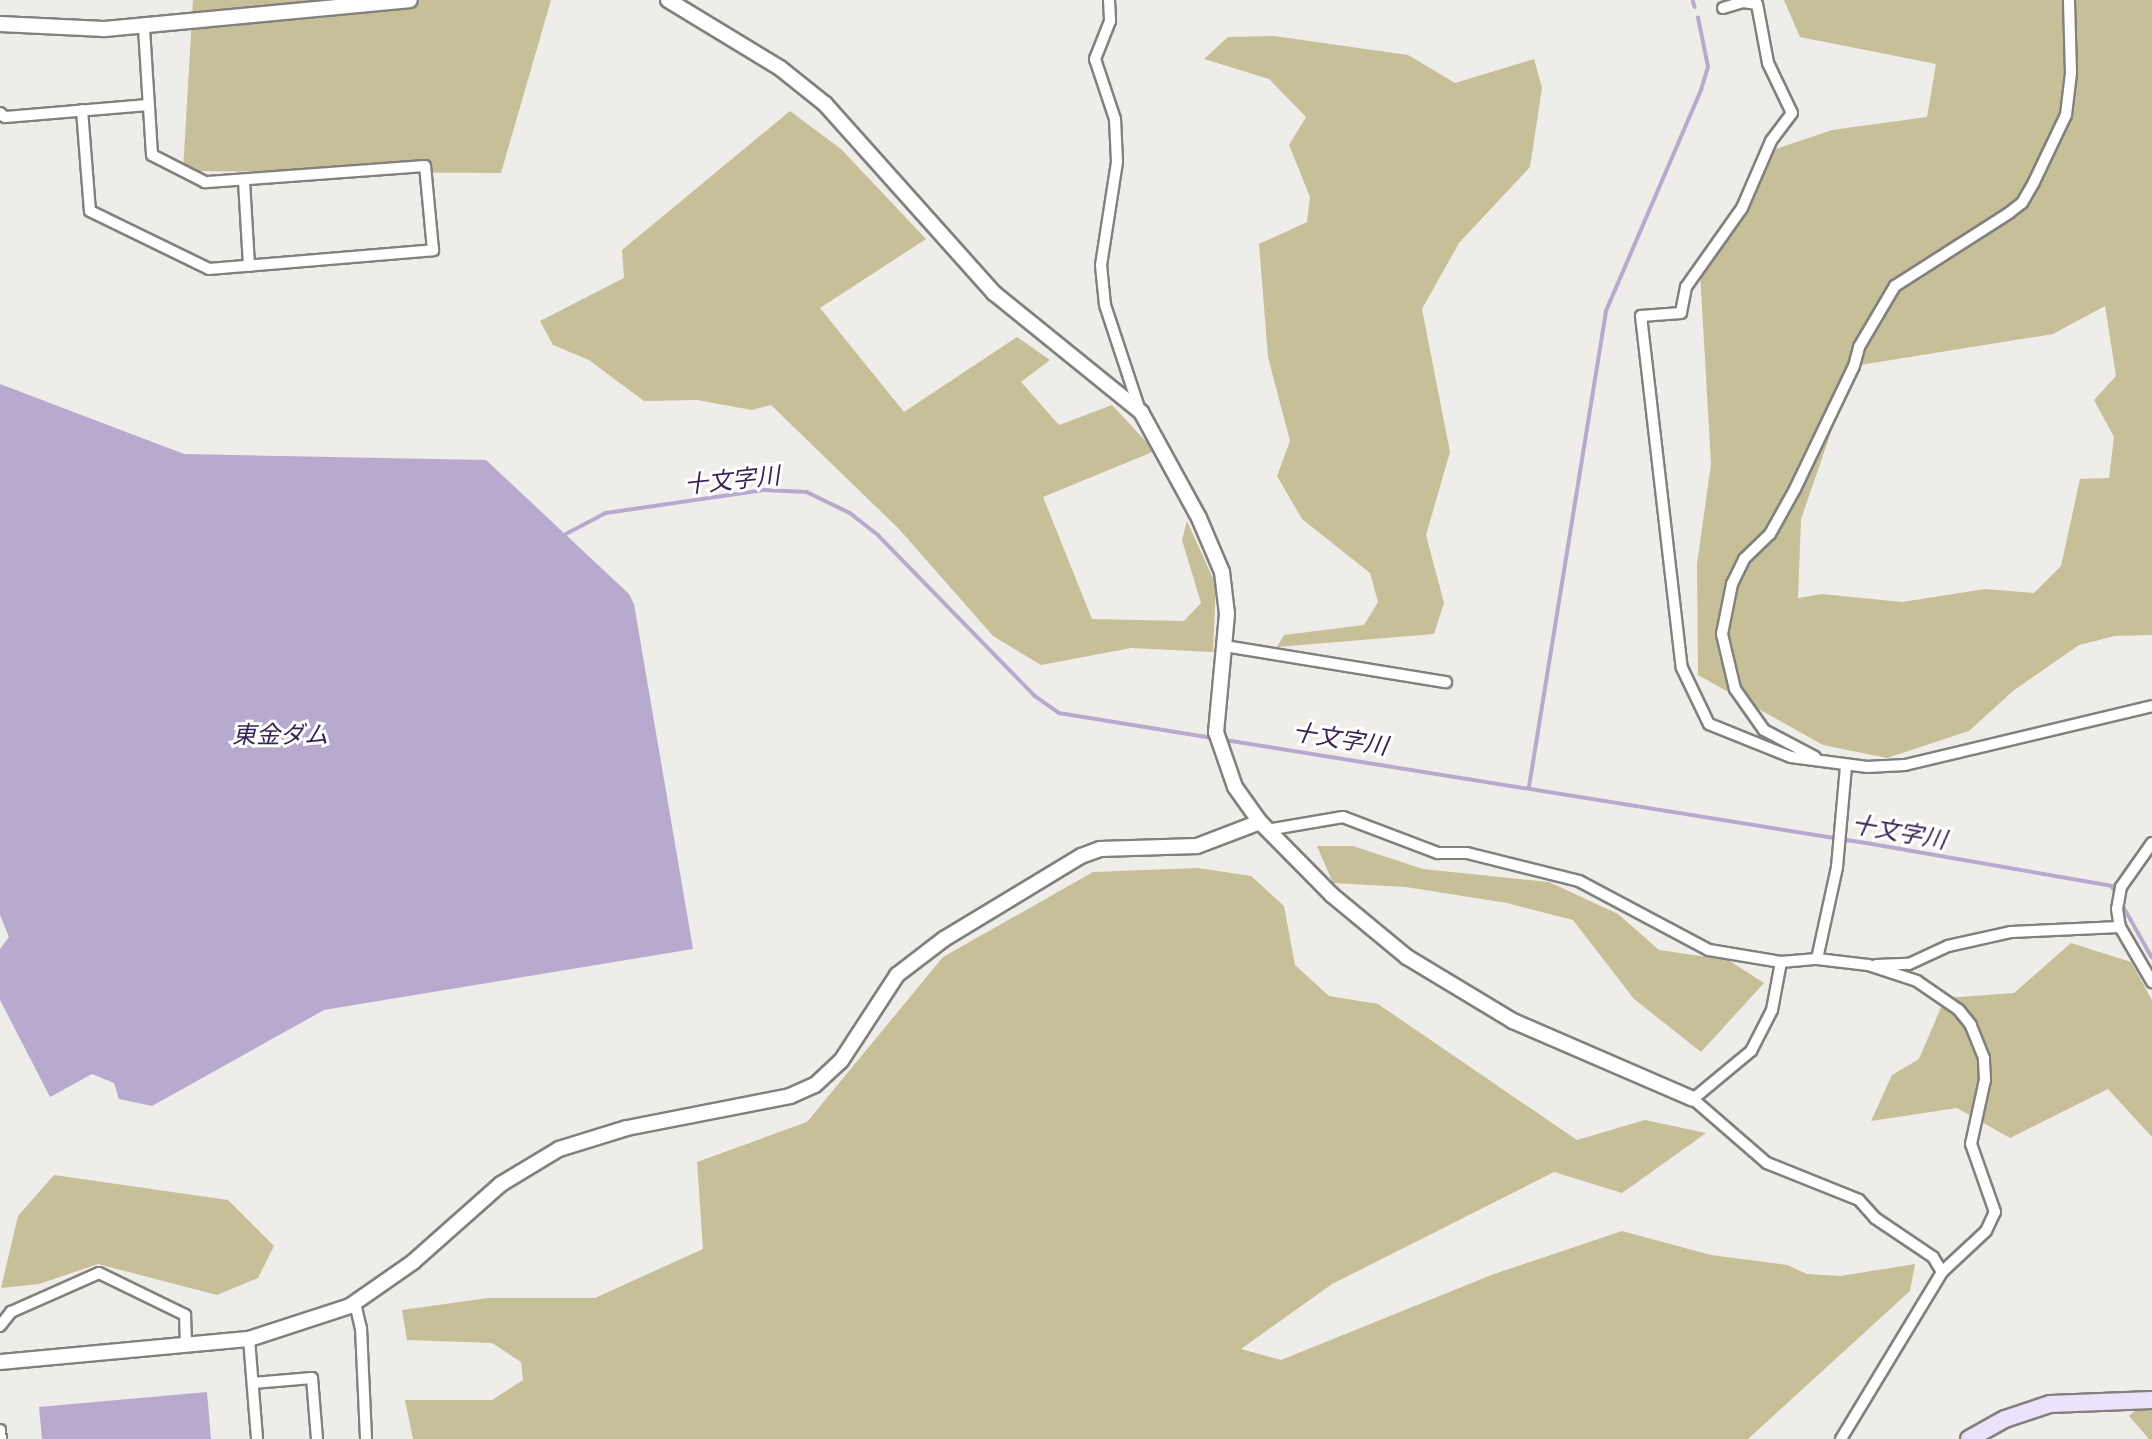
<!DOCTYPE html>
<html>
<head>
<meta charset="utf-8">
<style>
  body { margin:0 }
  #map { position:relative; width:2152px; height:1439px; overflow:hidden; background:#eeedea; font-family:Inter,"Noto Sans JP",sans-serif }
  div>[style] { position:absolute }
  .forest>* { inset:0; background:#c7bf98 }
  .water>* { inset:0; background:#b7aace }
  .stream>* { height:3.5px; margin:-1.75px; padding:0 1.75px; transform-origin:1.75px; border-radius:1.75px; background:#b7aace }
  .roads { filter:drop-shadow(2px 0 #82817e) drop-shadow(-2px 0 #82817e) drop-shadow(0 2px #82817e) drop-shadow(0 -2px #82817e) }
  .minor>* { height:10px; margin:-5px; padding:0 5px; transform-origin:5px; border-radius:5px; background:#fff }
  .tertiary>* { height:14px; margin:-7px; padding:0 7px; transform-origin:7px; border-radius:7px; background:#fff }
  .secondary>* { height:16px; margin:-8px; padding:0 8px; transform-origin:8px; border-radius:8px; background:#ece2fb }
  span { translate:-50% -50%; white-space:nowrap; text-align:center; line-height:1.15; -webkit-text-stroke:6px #fff; paint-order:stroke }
  .water-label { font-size:24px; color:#382453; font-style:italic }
</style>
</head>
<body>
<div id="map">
  <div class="forest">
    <div style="clip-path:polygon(193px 0,551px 0,501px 173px,183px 171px)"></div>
    <div style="clip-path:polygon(evenodd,1784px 0,2152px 0,2152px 635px,2115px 636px,2079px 645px,2013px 691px,1969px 731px,1887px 758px,1823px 745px,1698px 675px,1697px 564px,1711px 464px,1700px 272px,1770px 151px,1832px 130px,1927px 117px,1936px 64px,1800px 37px,1784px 0,2105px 306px,2116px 376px,2094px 400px,2114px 437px,2109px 478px,2080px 479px,2061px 566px,2034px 593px,1985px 589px,1902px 602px,1822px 594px,1798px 598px,1801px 519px,1854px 366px,2053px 334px,2105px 306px)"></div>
    <div style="clip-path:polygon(1274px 36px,1408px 55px,1455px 83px,1534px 59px,1542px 88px,1530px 167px,1459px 243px,1422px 309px,1450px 452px,1426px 535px,1444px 603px,1434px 634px,1277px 647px,1284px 635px,1364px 625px,1378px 602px,1370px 573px,1302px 519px,1277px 476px,1290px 441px,1268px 357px,1259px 244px,1307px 222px,1310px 197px,1289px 145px,1306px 117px,1269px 79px,1204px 59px,1228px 37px)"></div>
    <div style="clip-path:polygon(790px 111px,841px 149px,926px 239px,820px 308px,904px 412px,1017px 337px,1050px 360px,1021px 382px,1059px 425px,1112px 405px,1155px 451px,1043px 497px,1092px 619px,1184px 621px,1201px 603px,1182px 540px,1187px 521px,1216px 585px,1213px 652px,1131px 648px,1041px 665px,993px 636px,899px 529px,771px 405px,752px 410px,697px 400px,644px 401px,589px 360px,553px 345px,540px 321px,624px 278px,622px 250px)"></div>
    <div style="clip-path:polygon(1317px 846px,1353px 846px,1423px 869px,1549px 882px,1618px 914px,1659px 950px,1728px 960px,1764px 983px,1701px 1052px,1634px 999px,1573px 920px,1507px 903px,1406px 887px,1333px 883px)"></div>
    <div style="clip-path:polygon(1198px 868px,1251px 876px,1284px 906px,1295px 965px,1329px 996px,1378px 1004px,1577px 1140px,1645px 1120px,1706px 1133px,1622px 1193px,1554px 1172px,1332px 1284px,1241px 1349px,1281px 1360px,1494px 1274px,1622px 1231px,1711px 1255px,1787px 1265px,1807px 1274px,1840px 1276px,1915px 1264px,1910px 1291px,1748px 1439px,413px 1439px,405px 1400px,492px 1400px,523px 1380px,521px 1362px,492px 1343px,407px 1340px,402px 1310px,488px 1298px,595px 1298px,703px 1249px,697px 1162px,807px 1122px,943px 957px,1093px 872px)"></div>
    <div style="clip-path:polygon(2071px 943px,2131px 962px,2152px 1000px,2152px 1137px,2108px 1089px,2010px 1138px,1957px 1108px,1871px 1121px,1892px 1075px,1919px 1059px,1945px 998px,2014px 993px)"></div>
    <div style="clip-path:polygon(54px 1175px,228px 1200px,274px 1246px,258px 1278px,217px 1295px,98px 1264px,39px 1284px,1px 1288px,18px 1216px)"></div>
    <div style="clip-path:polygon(2152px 1395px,2152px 1439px,2149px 1439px,2129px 1416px)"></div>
  </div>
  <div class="water">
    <div style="clip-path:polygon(0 384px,184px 454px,486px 460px,629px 594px,634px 604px,693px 949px,324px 1010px,152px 1106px,119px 1099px,114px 1083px,92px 1074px,50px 1097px,0 1000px,0 949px,9px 937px,0 915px)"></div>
    <div style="clip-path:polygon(207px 1392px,211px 1439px,42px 1439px,39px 1407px)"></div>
  </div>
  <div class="stream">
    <div style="left:1693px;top:0;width:7px;rotate:74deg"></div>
    <div style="left:566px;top:534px;width:45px;rotate:-27.7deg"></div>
    <div style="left:606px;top:513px;width:160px;rotate:-8.3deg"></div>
    <div style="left:764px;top:490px;width:43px;rotate:2.7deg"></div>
    <div style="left:807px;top:492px;width:48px;rotate:26deg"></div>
    <div style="left:850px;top:513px;width:37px;rotate:38deg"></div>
    <div style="left:879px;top:536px;width:223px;rotate:45.7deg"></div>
    <div style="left:1035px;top:696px;width:29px;rotate:35deg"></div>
    <div style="left:1059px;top:713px;width:157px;rotate:9.2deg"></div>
    <div style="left:1225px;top:740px;width:655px;rotate:9.13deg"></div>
    <div style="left:1872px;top:844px;width:244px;rotate:9.9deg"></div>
    <div style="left:2112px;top:886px;width:10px;rotate:61deg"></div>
    <div style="left:1529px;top:787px;width:482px;rotate:-80.8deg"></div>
    <div style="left:1606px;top:311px;width:241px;rotate:-66.7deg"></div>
    <div style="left:1701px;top:90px;width:24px;rotate:-73deg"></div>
    <div style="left:1708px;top:67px;width:50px;rotate:-101.5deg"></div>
    <div style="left:2122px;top:904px;width:61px;rotate:60.5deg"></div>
  </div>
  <div class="roads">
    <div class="minor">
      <div style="left:1109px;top:0;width:21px;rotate:87deg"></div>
      <div style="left:1110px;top:21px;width:41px;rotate:111.5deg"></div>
      <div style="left:1095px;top:59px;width:63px;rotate:71.6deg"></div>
      <div style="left:1115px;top:119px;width:43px;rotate:87.3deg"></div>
      <div style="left:1117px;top:162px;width:104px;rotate:98.8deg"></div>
      <div style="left:1101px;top:265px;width:40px;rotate:84.3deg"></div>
      <div style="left:1105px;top:305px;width:112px;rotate:71.7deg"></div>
      <div style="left:1723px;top:8px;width:21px;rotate:-17deg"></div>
      <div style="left:1743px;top:2px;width:14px;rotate:8deg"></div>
      <div style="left:1757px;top:4px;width:60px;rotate:79.4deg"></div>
      <div style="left:1768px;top:63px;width:55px;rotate:64.4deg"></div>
      <div style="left:1792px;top:113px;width:35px;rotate:127deg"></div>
      <div style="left:1771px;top:141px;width:73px;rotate:113.4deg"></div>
      <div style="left:1742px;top:208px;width:97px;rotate:125.3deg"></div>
      <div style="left:1686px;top:287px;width:26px;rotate:101deg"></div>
      <div style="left:1681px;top:313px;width:40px;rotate:175.7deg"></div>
      <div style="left:1641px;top:316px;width:354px;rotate:83.4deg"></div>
      <div style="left:1682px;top:668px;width:62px;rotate:64.3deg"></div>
      <div style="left:1709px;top:724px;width:88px;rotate:21.9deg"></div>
      <div style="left:1791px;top:757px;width:77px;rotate:7.5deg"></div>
      <div style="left:1867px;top:767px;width:38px;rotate:-3deg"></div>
      <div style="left:1905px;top:765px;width:254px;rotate:-13.4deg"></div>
      <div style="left:82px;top:110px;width:101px;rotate:85.5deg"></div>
      <div style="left:90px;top:211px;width:132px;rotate:26deg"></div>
      <div style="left:209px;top:269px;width:225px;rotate:-4.8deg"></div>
      <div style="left:433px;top:250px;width:84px;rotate:-95.4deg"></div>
      <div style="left:425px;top:166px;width:221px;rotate:175.8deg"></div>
      <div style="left:205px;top:182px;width:59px;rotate:-153deg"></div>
      <div style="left:152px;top:155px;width:128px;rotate:-93.6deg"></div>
      <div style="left:0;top:113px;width:6px;rotate:39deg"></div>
      <div style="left:5px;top:117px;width:144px;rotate:-4.8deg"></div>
      <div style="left:244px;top:181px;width:85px;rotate:86.6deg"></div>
      <div style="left:1225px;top:646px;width:224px;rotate:9.3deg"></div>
      <div style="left:1815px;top:757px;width:58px;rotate:-152.1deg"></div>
      <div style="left:1764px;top:730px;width:50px;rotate:-125.3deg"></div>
      <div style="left:1735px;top:689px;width:57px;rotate:-103.3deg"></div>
      <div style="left:1722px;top:634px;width:51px;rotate:-78.7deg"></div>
      <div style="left:1732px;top:584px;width:28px;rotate:-64deg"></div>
      <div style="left:1744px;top:559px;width:36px;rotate:-44deg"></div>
      <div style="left:1770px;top:534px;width:51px;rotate:-60.9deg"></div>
      <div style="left:1795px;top:489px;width:136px;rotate:-64.4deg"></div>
      <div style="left:1854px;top:366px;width:20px;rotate:-75deg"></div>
      <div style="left:1859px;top:347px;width:71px;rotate:-59.5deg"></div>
      <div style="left:1895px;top:286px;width:135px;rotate:-32.6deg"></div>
      <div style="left:2009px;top:213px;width:16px;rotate:-38deg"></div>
      <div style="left:2022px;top:203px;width:24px;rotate:-60deg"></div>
      <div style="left:2034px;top:182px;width:74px;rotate:-64.5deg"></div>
      <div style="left:2066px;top:115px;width:42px;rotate:-83.2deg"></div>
      <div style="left:2071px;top:73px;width:73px;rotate:-91.6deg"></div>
      <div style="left:1267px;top:830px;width:77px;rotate:-9.7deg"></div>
      <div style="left:1343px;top:817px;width:102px;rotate:20.8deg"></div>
      <div style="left:1438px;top:853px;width:29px"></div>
      <div style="left:1467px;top:853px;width:115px;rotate:14deg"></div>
      <div style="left:1579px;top:881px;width:147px;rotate:28deg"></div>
      <div style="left:1709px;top:950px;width:73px;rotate:9.5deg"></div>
      <div style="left:1781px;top:962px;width:36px;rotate:-5deg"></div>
      <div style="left:2152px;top:843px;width:54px;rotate:125.2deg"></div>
      <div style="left:2121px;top:887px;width:22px;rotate:100deg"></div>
      <div style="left:2117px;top:909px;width:18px;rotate:81deg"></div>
      <div style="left:2120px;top:927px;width:64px;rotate:59.8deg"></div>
      <div style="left:1781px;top:962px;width:49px;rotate:100.6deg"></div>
      <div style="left:1772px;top:1010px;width:46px;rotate:117.1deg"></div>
      <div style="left:1751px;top:1051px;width:75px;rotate:140.4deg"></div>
      <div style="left:1693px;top:1099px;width:98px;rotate:40.9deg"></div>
      <div style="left:1767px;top:1163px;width:99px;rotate:21.9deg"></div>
      <div style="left:1859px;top:1200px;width:24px;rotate:48deg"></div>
      <div style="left:1875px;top:1218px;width:70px;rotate:33.9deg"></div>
      <div style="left:1933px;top:1257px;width:17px;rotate:59deg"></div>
      <div style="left:1876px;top:965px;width:33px;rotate:-2deg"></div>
      <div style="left:1909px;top:964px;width:43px;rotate:-24.8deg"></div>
      <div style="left:1948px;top:946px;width:65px;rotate:-12.5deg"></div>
      <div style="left:2011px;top:932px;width:109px;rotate:-2.6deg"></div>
      <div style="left:355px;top:1303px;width:26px;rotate:77deg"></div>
      <div style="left:361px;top:1328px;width:111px;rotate:87.4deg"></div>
      <div style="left:0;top:1326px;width:18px;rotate:-52deg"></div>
      <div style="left:11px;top:1312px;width:96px;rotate:-23.9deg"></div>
      <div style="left:99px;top:1273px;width:96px;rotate:26deg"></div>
      <div style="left:185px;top:1315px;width:27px;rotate:88deg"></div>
      <div style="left:249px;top:1339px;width:100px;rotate:85.4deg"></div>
      <div style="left:253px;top:1383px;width:59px;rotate:-4.8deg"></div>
      <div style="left:312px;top:1378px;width:61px;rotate:85.3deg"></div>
      <div style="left:0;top:1430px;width:9px;rotate:84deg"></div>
      <div style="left:1841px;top:1439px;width:195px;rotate:-58.8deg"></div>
      <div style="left:1942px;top:1272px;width:60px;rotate:-43deg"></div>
      <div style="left:1986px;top:1231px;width:21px;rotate:-65deg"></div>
      <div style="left:1995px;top:1212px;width:72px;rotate:-109.4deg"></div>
      <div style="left:1971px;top:1144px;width:66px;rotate:-77.7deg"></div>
      <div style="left:1985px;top:1080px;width:22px;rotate:-93deg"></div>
      <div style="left:1984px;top:1058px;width:35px;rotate:-112deg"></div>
      <div style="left:1971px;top:1025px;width:19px;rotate:-129deg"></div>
      <div style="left:1959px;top:1010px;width:51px;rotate:-145.4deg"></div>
      <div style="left:1917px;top:981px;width:52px;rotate:-161.9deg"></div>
      <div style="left:1868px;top:965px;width:51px;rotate:-173.3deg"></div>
      <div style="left:1817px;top:959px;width:94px;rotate:-77.7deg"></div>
      <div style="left:1837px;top:867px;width:101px;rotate:-84.9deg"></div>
    </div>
    <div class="tertiary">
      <div style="left:668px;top:0;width:131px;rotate:31.3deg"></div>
      <div style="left:780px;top:68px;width:58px;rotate:38.7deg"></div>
      <div style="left:825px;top:104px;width:254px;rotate:48.2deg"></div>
      <div style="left:994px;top:293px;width:189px;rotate:39deg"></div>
      <div style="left:1141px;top:412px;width:121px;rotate:61.3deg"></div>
      <div style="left:1199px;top:518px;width:59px;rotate:66.9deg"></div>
      <div style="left:1222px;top:572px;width:42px;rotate:83.2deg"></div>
      <div style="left:1227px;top:614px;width:119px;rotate:95.3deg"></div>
      <div style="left:1216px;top:732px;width:58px;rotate:70.9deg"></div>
      <div style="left:1235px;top:787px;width:43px;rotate:54.5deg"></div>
      <div style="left:1260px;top:822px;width:103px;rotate:45.4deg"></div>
      <div style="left:1332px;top:895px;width:97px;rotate:39.6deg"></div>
      <div style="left:1407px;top:957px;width:124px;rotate:31.1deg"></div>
      <div style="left:1513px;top:1021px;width:196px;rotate:23.4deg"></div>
      <div style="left:0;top:24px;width:104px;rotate:2.8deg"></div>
      <div style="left:104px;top:29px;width:307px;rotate:-5.4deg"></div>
      <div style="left:0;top:1362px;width:250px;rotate:-5.3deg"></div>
      <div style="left:249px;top:1339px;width:106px;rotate:-18.1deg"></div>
      <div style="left:350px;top:1306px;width:77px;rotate:-34.9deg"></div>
      <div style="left:413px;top:1262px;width:118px;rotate:-41.6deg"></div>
      <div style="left:501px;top:1184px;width:68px;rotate:-31.1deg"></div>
      <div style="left:559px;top:1149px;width:71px;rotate:-17.2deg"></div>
      <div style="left:627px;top:1128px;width:166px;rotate:-11.1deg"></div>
      <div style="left:790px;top:1096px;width:27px;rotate:-24deg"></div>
      <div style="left:815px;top:1085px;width:35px;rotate:-43deg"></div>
      <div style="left:841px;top:1061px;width:103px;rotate:-56.9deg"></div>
      <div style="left:897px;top:975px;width:59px;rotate:-37.5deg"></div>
      <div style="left:944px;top:939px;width:160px;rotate:-31.2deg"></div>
      <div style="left:1081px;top:856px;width:20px;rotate:-20deg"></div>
      <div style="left:1100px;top:849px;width:97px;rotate:-1.8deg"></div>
      <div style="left:1197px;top:846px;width:67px;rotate:-20.9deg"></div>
    </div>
    <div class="secondary">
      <div style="left:1969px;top:1439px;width:41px;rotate:-29.1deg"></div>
      <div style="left:2005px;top:1419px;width:47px;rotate:-18.4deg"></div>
      <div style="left:2050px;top:1404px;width:102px;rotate:-2.2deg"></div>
    </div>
  </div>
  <div class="water-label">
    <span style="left:732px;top:480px;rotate:-6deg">十文字川</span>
    <span style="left:280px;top:735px">東金ダム</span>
    <span style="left:1340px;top:739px;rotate:9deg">十文字川</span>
    <span style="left:1899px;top:832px;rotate:10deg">十文字川</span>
  </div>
</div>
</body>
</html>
